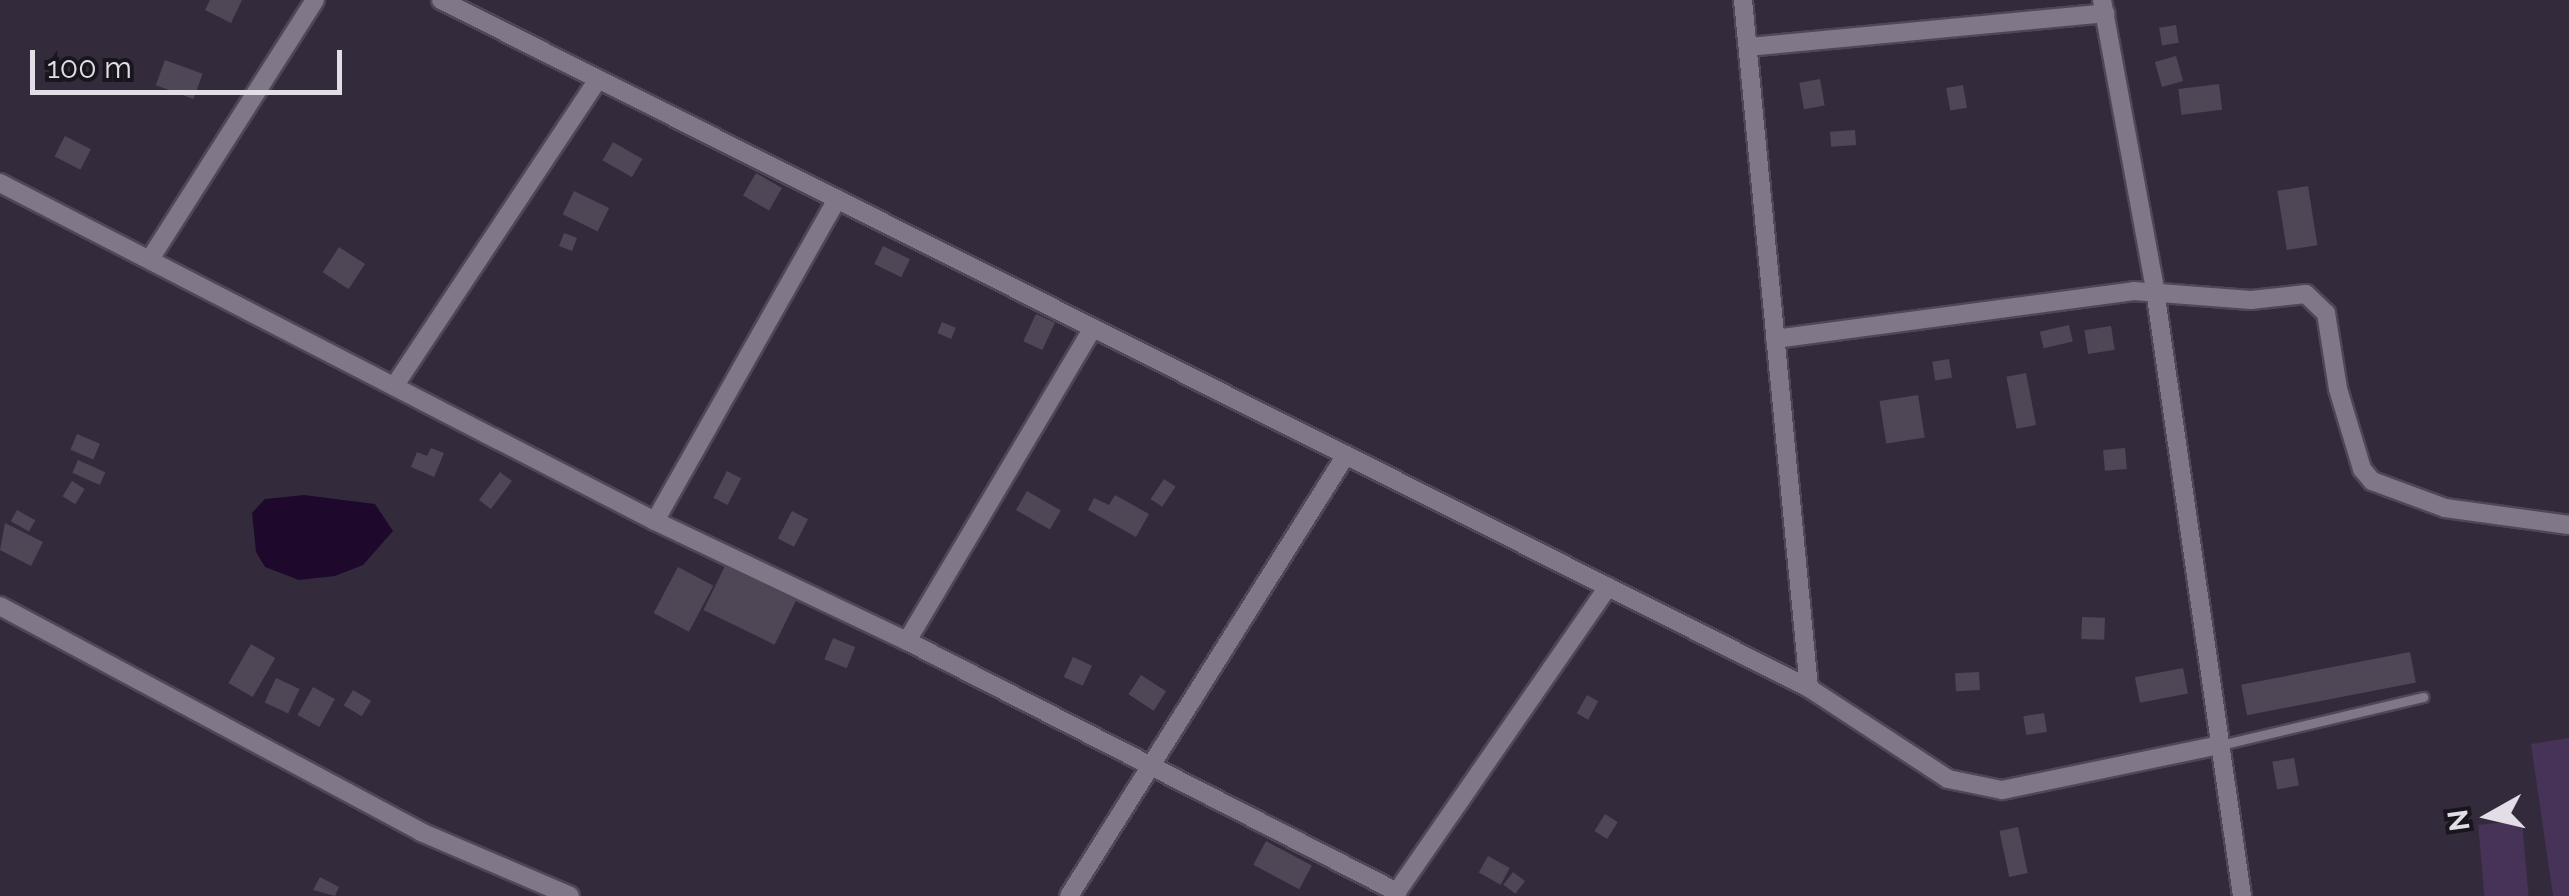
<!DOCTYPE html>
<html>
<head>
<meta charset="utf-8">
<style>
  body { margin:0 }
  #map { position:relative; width:2569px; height:896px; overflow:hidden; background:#332b3b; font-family:Raleway,sans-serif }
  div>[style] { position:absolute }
  .green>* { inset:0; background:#473258; transform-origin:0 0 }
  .water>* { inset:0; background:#1e092d }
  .building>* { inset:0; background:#4f4656; transform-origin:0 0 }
  .roads { filter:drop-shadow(2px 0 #4f4854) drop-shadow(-2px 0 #4f4854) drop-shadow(0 2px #4f4854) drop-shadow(0 -2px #4f4854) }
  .service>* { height:9px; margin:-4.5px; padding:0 4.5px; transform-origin:4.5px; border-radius:4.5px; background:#807789 }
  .minor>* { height:18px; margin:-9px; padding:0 9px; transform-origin:9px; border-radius:9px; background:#807789 }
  span { translate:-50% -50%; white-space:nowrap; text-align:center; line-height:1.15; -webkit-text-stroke:8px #19151c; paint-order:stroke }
  .north { position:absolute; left:2439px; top:766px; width:100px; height:100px; -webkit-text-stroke:8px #19151c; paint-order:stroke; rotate:262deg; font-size:28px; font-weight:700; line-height:40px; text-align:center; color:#e2dde7 }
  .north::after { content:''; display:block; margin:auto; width:35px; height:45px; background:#e2dde7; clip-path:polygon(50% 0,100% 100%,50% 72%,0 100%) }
  .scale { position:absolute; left:30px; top:50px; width:312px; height:45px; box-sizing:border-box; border:5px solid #e2dde7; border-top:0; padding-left:12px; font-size:30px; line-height:35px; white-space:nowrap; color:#e2dde7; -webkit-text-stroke:8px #19151c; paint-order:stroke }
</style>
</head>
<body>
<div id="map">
  <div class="green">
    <div style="clip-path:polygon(2569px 738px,2569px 896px,2553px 896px,2531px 744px)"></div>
    <div style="left:2522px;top:821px;width:75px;height:44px;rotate:85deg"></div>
  </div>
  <div class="water">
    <div style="clip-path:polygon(304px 495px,375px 504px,393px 531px,363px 565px,335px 576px,299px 580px,265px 567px,256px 552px,252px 513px,265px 499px)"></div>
  </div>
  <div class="building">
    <div style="clip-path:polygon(210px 0,242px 0,231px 23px,205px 10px)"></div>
    <div style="left:2176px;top:25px;width:18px;height:17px;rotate:81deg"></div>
    <div style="left:2176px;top:56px;width:26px;height:22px;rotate:74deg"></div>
    <div style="left:165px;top:60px;width:40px;height:27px;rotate:20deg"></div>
    <div style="left:1820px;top:79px;width:27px;height:21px;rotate:80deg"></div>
    <div style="left:2219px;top:84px;width:26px;height:41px;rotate:83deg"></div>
    <div style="left:1963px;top:85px;width:23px;height:17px;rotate:80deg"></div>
    <div style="left:1855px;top:130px;width:15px;height:25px;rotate:86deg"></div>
    <div style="left:65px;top:136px;width:29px;height:23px;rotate:27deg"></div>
    <div style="left:613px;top:142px;width:34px;height:21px;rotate:30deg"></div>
    <div style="left:756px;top:173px;width:30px;height:26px;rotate:30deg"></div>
    <div style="left:2308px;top:186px;width:60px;height:31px;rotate:81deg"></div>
    <div style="left:574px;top:191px;width:39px;height:26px;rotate:26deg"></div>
    <div style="left:564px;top:233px;width:14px;height:14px;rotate:21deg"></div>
    <div style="left:883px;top:246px;width:30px;height:20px;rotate:26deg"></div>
    <div style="left:339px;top:247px;width:31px;height:30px;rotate:33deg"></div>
    <div style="left:1036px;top:314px;width:21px;height:30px;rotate:25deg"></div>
    <div style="left:942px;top:322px;width:15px;height:12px;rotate:23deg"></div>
    <div style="left:2069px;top:325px;width:17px;height:30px;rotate:77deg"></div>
    <div style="left:2111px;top:326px;width:24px;height:27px;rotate:81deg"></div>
    <div style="left:1949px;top:359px;width:19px;height:17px;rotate:81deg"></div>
    <div style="left:2026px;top:373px;width:53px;height:20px;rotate:79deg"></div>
    <div style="left:1918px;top:395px;width:43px;height:39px;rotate:81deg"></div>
    <div style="left:77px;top:434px;width:25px;height:17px;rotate:23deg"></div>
    <div style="clip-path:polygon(431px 448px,444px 453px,434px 477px,411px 467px,417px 452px,427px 456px)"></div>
    <div style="left:2125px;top:448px;width:21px;height:22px;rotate:85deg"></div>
    <div style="left:78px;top:460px;width:30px;height:14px;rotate:24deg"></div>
    <div style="left:727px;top:471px;width:16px;height:30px;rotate:27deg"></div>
    <div style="left:500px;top:472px;width:15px;height:35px;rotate:37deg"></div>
    <div style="left:1164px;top:479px;width:14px;height:24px;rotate:34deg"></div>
    <div style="left:72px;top:481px;width:15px;height:18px;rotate:32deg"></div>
    <div style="left:1027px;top:491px;width:39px;height:22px;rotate:30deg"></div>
    <div style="clip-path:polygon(1115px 495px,1149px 514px,1136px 537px,1088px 510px,1094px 498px,1109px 505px)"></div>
    <div style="left:17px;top:510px;width:21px;height:13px;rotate:29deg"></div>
    <div style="left:792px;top:511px;width:18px;height:31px;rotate:27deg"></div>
    <div style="clip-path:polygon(5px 523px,43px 542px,31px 566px,0 550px)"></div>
    <div style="left:725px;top:566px;width:79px;height:49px;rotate:26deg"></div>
    <div style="left:678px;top:567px;width:40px;height:52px;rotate:28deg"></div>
    <div style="left:2082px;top:617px;width:23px;height:22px;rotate:2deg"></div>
    <div style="left:833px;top:638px;width:24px;height:23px;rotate:22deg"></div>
    <div style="left:251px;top:644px;width:28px;height:45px;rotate:30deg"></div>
    <div style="left:2410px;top:652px;width:31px;height:172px;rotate:79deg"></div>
    <div style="left:1073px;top:657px;width:21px;height:22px;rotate:25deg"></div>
    <div style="left:2183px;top:668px;width:26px;height:49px;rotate:79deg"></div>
    <div style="left:1979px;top:672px;width:18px;height:24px;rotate:87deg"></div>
    <div style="left:1141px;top:675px;width:30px;height:23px;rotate:33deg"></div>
    <div style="left:276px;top:678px;width:26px;height:27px;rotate:25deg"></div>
    <div style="left:313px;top:687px;width:25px;height:32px;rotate:29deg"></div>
    <div style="left:353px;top:690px;width:21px;height:18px;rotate:31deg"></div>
    <div style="left:1587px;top:695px;width:13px;height:21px;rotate:29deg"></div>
    <div style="left:2044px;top:713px;width:19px;height:21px;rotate:81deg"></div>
    <div style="left:2294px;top:758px;width:28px;height:22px;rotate:80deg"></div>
    <div style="left:1605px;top:814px;width:15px;height:20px;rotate:32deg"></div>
    <div style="left:2018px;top:827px;width:47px;height:19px;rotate:78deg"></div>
    <div style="left:1266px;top:841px;width:52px;height:27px;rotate:28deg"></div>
    <div style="left:1488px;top:856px;width:25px;height:19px;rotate:29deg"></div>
    <div style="left:1513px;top:872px;width:15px;height:16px;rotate:37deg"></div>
    <div style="clip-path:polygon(320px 877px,339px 887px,335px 896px,313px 890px)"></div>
  </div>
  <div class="roads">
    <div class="service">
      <div style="left:2220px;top:745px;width:209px;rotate:-13.3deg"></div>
    </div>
    <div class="minor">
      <div style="left:441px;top:0;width:1531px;rotate:26.7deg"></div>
      <div style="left:1809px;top:688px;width:166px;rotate:33.2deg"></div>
      <div style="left:1948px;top:779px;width:55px;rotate:11.5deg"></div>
      <div style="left:2002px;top:790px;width:223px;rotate:-11.7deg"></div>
      <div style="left:1743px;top:0;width:691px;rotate:84.52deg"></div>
      <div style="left:2102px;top:0;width:295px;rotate:79.6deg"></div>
      <div style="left:2155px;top:290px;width:612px;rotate:81.83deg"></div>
      <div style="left:1748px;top:47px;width:359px;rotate:-5.4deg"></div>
      <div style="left:0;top:183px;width:737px;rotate:27.3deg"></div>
      <div style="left:655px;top:521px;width:279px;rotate:25.5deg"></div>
      <div style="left:907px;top:641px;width:551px;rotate:27.12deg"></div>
      <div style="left:150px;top:259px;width:307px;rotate:-57.5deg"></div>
      <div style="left:1775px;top:339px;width:362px;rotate:-7.6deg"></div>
      <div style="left:2134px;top:291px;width:117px;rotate:4.4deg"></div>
      <div style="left:2251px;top:300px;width:55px;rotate:-6.2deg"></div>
      <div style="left:2306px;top:294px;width:28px;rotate:44deg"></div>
      <div style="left:2326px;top:313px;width:77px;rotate:81deg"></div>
      <div style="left:2338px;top:389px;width:84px;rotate:73.3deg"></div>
      <div style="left:2362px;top:469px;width:16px;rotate:50deg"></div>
      <div style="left:2372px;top:481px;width:78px;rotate:20.3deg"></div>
      <div style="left:2445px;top:508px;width:125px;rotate:7.8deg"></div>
      <div style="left:395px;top:385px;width:367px;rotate:-56.4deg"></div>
      <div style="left:655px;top:521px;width:370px;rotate:-60.5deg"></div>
      <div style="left:0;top:606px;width:478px;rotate:28.2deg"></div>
      <div style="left:421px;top:832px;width:162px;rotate:23.2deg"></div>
      <div style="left:907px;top:641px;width:364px;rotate:-59.3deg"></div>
      <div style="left:1069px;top:896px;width:521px;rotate:-57.87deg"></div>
      <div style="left:1394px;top:896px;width:376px;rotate:-55.3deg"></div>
    </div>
  </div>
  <div class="north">N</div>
  <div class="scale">100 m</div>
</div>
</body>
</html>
